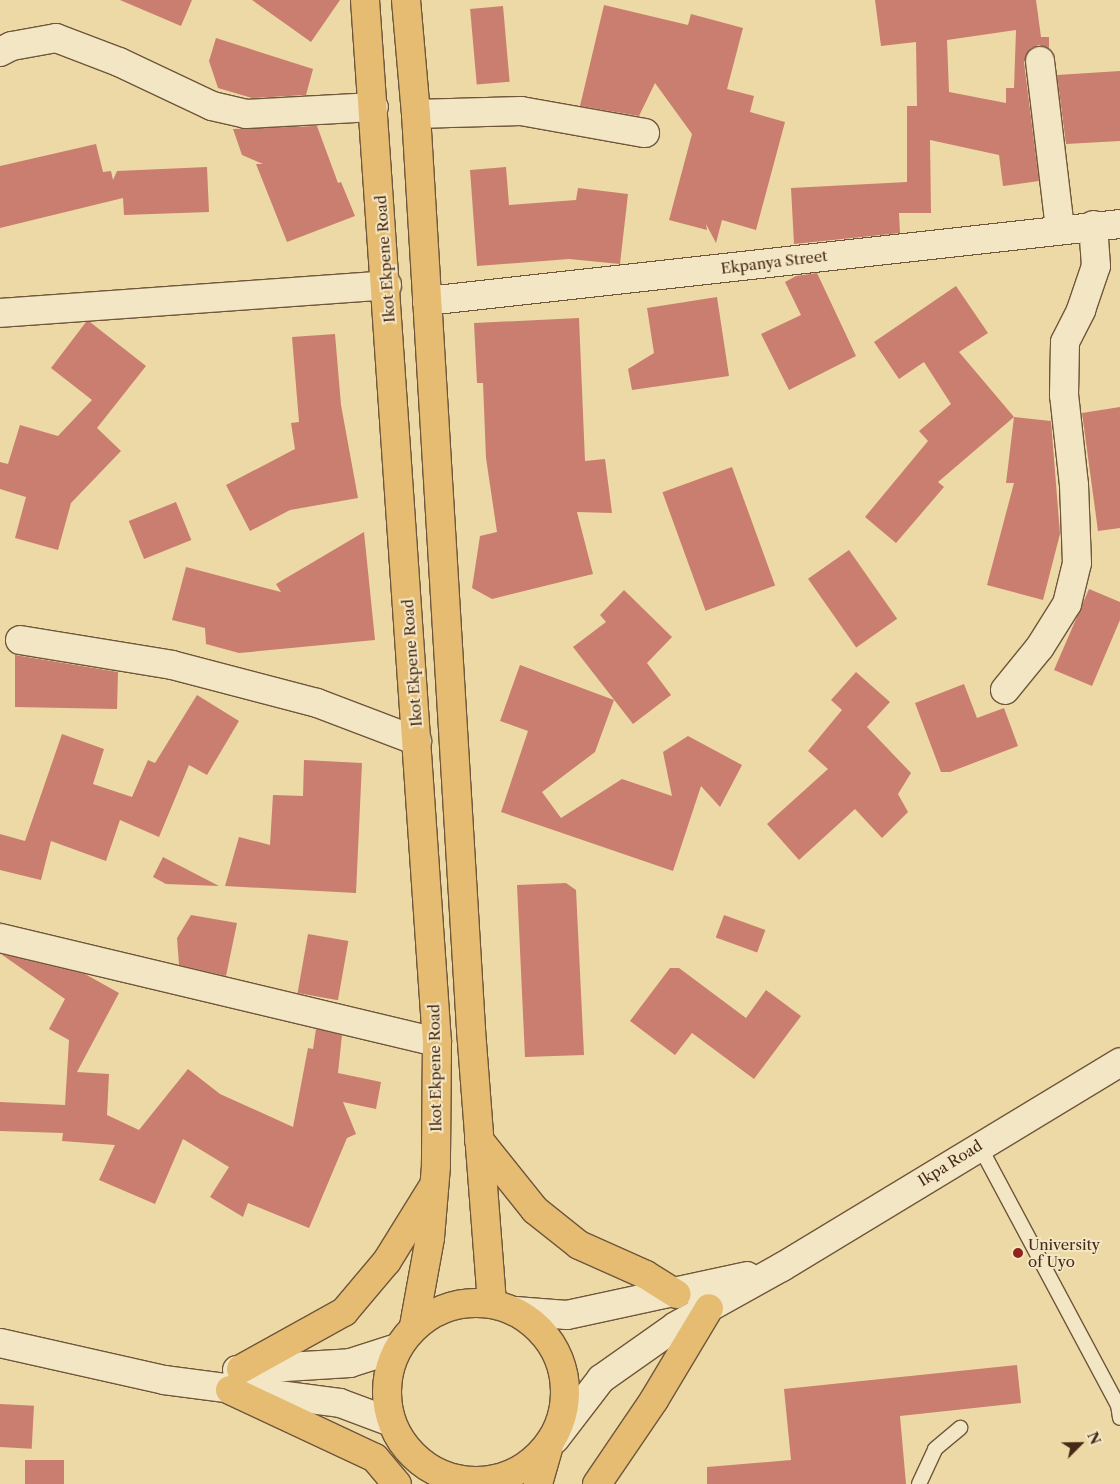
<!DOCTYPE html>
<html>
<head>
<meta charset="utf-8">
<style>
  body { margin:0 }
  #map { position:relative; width:1120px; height:1484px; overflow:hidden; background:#ecd9a6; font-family:"Libre Caslon Text",serif }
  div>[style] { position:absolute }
  .building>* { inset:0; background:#ca7e6f; transform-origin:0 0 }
  .roads { filter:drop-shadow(1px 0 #70563a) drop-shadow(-1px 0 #70563a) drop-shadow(0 1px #70563a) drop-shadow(0 -1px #70563a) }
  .service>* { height:14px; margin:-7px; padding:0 7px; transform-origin:7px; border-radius:7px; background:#f3e6c5 }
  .minor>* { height:28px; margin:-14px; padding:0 14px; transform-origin:14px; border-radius:14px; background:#f3e6c5 }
  .secondary>* { height:28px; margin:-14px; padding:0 14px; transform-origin:14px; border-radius:14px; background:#f3e6c5 }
  .trunk>* { height:28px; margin:-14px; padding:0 14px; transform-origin:14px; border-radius:14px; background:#e6bc73 }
  .trunk>.ring { margin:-14px; padding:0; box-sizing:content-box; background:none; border:28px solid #e6bc73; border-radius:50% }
  .dots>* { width:14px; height:14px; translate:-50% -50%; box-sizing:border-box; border:2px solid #f3e6c5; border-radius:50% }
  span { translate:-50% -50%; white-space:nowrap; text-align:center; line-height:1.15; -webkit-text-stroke:4px #f3e6c5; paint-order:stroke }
  .street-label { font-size:15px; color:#472a16 }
  .poi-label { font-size:15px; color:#472a16 }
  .left { translate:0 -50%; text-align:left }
  .north { position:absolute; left:1055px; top:1419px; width:50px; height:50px; -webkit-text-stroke:4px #f3e6c5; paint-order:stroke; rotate:67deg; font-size:14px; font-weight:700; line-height:20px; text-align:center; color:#472a16 }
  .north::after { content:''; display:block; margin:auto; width:18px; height:22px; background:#472a16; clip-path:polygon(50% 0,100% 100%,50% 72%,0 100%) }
</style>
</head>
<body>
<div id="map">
  <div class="building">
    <div style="clip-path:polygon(120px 0,192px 0,181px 26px)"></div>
    <div style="clip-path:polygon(252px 0,340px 0,311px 42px)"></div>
    <div style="clip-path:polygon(evenodd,875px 0,1036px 0,1041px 37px,1049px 37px,1049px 49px,1039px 45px,1031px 48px,1024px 62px,1039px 181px,1003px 186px,999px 155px,930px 140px,931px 213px,899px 213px,900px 233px,794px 244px,791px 188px,907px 182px,907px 106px,917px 106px,916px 42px,881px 46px,875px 0,1016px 30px,1014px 88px,1006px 88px,1006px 103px,949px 92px,947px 40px,1016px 30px)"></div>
    <div style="clip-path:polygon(604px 5px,688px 25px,691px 14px,743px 28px,727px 89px,754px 96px,750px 112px,785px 122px,756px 230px,722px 220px,716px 243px,706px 224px,707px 230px,669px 220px,692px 134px,655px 83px,639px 116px,580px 106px)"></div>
    <div style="left:503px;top:6px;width:76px;height:33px;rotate:85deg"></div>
    <div style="clip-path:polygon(216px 38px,313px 69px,306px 95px,252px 98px,218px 88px,209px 61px)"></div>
    <div style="clip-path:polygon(1120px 71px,1120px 141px,1066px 144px,1057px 75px)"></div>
    <div style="clip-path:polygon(317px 126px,338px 183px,341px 182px,355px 216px,287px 242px,256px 164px,263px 164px,242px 155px,233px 129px)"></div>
    <div style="clip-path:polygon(96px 144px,103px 172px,111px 171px,113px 180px,117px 171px,207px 167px,209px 212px,124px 215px,123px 198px,0 228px,0 166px)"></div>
    <div style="clip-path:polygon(506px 167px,509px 205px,576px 200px,578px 188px,628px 194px,620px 264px,569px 259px,477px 266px,470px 170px)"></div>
    <div style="clip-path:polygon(817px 273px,856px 356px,789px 390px,761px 334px,801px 315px,785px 282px,796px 276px)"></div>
    <div style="clip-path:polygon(956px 286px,988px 333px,959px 352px,1014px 417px,938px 482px,944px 487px,896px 543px,865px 517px,928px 441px,919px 431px,951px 404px,924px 362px,899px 379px,874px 342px)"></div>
    <div style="clip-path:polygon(717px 297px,729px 376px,632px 390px,628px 369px,654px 353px,647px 308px)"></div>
    <div style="clip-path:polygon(579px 318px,585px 461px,605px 459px,612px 513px,577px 512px,593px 574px,492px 599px,472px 588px,480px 536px,497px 532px,486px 458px,483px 383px,477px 383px,474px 323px)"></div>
    <div style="clip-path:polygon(86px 322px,90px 322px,146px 366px,97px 428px,121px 451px,71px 503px,58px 550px,15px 538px,26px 497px,0 489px,0 462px,8px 464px,20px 425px,58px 436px,92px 400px,51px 368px)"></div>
    <div style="clip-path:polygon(335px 334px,341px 405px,358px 498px,290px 510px,250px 531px,226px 485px,295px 449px,291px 423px,299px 422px,292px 337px)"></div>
    <div style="clip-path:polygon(1120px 407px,1120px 528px,1098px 531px,1082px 413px)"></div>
    <div style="clip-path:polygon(1014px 417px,1051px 421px,1060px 534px,1043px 600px,987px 585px,1014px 483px,1006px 483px)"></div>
    <div style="left:732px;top:467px;width:126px;height:74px;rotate:70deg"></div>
    <div style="left:176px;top:502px;width:41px;height:51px;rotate:68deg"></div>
    <div style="clip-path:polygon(364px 532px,375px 640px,239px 653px,206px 644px,205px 628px,172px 620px,186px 567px,281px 592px,276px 584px)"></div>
    <div style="left:849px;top:550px;width:84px;height:50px;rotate:55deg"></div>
    <div style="clip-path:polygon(1089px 589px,1120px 602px,1120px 620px,1092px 686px,1054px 670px)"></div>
    <div style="clip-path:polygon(624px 590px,672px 637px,647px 663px,671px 695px,633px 724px,573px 647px,606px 622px,600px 615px)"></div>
    <div style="clip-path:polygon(15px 655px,118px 672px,117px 709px,15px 707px)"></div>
    <div style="clip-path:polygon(520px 665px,614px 700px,595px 752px,542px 792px,561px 818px,622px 779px,672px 796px,663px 752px,688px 736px,742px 765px,720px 807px,701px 786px,673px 871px,501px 812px,528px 731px,500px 721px)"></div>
    <div style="clip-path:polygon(856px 672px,890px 702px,867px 727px,911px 773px,898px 794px,908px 812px,882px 838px,855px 809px,799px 860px,767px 824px,828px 769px,808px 751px,842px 710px,831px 700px)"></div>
    <div style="clip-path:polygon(964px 684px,977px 718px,1004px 708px,1018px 746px,950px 772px,941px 772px,915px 703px)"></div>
    <div style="clip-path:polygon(197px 695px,239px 721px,207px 775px,189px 765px,159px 837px,120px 820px,106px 861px,51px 841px,41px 880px,0 870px,0 834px,25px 841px,62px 734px,104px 749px,93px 784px,132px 797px,148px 760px,155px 763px)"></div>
    <div style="clip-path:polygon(304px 760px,362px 763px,356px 893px,225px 886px,239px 837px,270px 845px,273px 795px,303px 796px)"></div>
    <div style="clip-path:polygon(163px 857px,219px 886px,166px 884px,153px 877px)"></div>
    <div style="clip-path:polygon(566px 883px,576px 890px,584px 1055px,525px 1057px,517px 885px)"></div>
    <div style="clip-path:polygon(191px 915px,237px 923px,226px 976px,179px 965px,177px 938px)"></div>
    <div style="left:724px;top:915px;width:44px;height:24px;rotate:20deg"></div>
    <div style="left:308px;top:934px;width:41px;height:60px;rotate:10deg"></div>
    <div style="clip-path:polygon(1px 954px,85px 974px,119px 993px,77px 1072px,109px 1074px,107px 1115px,139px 1130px,188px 1069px,220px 1094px,293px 1127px,308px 1048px,313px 1049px,316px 1029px,342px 1035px,338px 1073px,381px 1082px,376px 1109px,343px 1102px,356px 1134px,347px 1138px,309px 1228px,248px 1203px,243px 1217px,210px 1197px,229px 1167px,183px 1139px,155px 1204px,99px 1180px,115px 1145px,62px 1141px,63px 1133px,0 1131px,0 1102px,65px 1105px,69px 1040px,49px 1029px,65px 999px)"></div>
    <div style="clip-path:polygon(670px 968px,679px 968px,746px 1018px,766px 990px,801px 1016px,754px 1079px,692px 1033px,675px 1055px,630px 1021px)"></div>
    <div style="clip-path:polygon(1017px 1365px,1021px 1403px,900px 1416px,906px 1484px,707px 1484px,707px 1467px,791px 1460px,784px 1389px)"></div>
    <div style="left:0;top:1404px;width:34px;height:43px;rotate:3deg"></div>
    <div style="left:25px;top:1460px;width:39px;height:24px"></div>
  </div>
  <div class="roads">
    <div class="service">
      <div style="left:979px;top:1145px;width:295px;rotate:61.9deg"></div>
      <div style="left:1118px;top:1405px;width:13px;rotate:81deg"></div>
      <div style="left:919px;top:1484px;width:38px;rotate:-65deg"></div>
      <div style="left:935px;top:1449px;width:33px;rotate:-40deg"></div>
    </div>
    <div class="minor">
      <div style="left:0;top:52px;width:13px;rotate:-27deg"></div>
      <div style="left:12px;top:46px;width:45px;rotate:-10.3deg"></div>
      <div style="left:56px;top:38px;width:67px;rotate:20.9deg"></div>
      <div style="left:119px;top:62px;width:103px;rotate:25.3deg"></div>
      <div style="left:212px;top:106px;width:35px;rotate:13deg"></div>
      <div style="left:246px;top:114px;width:128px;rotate:-3.1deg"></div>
      <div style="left:1040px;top:61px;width:169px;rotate:83.2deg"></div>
      <div style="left:416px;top:114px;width:105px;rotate:-1.6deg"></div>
      <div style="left:521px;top:111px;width:126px;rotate:10.1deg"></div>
      <div style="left:427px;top:301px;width:697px;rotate:-6.34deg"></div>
      <div style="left:0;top:313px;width:388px;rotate:-4.1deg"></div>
      <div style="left:20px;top:640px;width:154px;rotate:9.3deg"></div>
      <div style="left:172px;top:665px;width:150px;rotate:14.7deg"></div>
      <div style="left:317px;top:703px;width:107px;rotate:20.8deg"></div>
      <div style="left:1005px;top:690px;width:55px;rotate:-50.9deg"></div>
      <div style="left:1040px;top:647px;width:51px;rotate:-57.9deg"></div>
      <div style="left:1067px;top:604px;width:42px;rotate:-76.3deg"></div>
      <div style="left:1077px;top:563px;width:78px;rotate:-92.2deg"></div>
      <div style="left:1074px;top:485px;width:91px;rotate:-96.3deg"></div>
      <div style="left:1064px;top:395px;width:53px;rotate:-88.9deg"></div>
      <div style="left:1065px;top:342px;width:36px;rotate:-63deg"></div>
      <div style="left:1081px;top:310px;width:46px;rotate:-71.2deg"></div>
      <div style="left:1096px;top:266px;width:41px;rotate:-94.2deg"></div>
      <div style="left:0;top:938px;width:449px;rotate:13.4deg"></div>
      <div style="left:0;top:1343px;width:168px;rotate:12.7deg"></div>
      <div style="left:164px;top:1380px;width:177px;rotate:7.4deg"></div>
      <div style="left:340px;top:1403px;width:54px;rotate:20.4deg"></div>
      <div style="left:237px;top:1370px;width:113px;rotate:-3.5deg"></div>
      <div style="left:350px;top:1363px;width:49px;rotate:-17.7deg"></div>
    </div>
    <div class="secondary">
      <div style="left:515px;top:1311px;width:52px;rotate:4.4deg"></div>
      <div style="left:567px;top:1315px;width:184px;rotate:-12.2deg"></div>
      <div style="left:555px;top:1439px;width:76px;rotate:-52.5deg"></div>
      <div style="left:601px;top:1379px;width:92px;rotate:-35.2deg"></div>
      <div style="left:676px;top:1326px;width:121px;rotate:-29.1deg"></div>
      <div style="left:782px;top:1267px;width:395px;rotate:-31.2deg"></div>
    </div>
    <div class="trunk">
      <div style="left:365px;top:0;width:1044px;rotate:86.05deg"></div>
      <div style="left:437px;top:1042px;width:124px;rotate:90.5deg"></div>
      <div style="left:436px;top:1166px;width:72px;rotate:94.8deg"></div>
      <div style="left:430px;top:1238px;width:89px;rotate:100.3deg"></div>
      <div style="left:406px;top:0;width:114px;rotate:85deg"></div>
      <div style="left:416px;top:114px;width:918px;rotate:86.56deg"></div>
      <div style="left:471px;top:1030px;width:274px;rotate:85.6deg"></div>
      <div style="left:479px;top:1140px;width:90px;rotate:51.3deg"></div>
      <div style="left:535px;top:1210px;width:56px;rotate:38.5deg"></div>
      <div style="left:579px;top:1245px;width:73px;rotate:24.1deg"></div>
      <div style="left:646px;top:1275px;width:36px;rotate:32deg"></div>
      <div class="ring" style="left:387px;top:1303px;width:150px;height:150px"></div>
      <div style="left:241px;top:1369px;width:118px;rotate:-29deg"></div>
      <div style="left:344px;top:1312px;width:67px;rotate:-49.9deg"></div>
      <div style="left:387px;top:1261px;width:84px;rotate:-58.2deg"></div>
      <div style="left:230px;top:1390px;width:160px;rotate:25.1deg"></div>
      <div style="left:375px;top:1458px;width:34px;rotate:50deg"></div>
      <div style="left:538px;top:1484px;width:44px;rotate:-74.1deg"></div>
      <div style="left:597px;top:1484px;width:102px;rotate:-55.8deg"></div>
      <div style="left:654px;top:1400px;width:107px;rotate:-59.1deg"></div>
    </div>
  </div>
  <div class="dots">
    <div style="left:1018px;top:1253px;background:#8f2418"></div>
  </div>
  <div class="street-label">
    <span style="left:385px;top:259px;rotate:-94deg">Ikot Ekpene Road</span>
    <span style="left:774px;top:262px;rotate:-7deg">Ekpanya Street</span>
    <span style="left:412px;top:663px;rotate:-94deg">Ikot Ekpene Road</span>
    <span style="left:435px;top:1068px;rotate:-91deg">Ikot Ekpene Road</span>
    <span style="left:950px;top:1163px;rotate:-32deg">Ikpa Road</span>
  </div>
  <div class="poi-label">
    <span class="left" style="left:1028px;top:1253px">University<br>of Uyo</span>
  </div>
  <div class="north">N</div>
</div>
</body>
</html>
